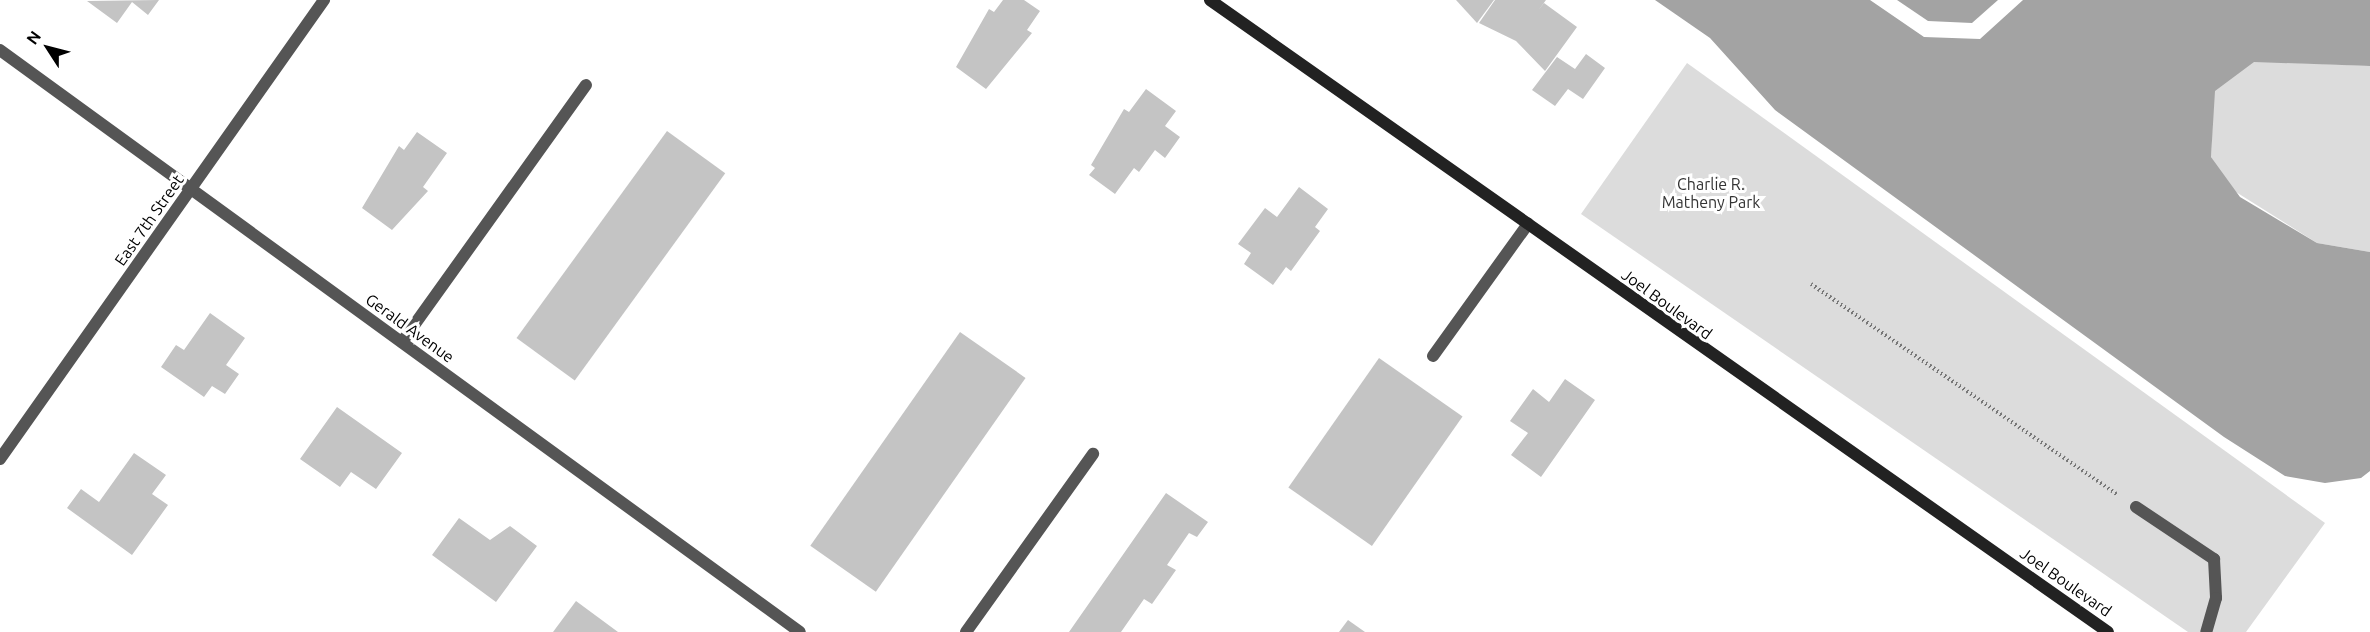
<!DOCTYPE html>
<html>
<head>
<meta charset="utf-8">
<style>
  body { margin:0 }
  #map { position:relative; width:2370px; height:632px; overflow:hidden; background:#fff; font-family:Ubuntu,sans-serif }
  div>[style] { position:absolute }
  .green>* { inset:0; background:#dcdcdc }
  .water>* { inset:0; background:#a3a3a3 }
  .building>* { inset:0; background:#c4c4c4; transform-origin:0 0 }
  .path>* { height:4px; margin-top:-2px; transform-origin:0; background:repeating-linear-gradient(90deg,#777 0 1.5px,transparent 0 4.5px) }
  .lane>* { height:12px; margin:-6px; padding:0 6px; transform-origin:6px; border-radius:6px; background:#555 }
  .street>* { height:12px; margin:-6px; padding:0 6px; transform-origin:6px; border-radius:6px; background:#555 }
  .secondary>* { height:12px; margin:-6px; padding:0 6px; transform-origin:6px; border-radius:6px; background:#222 }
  span { translate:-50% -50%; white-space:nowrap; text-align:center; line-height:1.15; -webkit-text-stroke:6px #fff; paint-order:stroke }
  .park-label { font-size:16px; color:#333 }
  .street-label { font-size:16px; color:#000 }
  .north { position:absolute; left:18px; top:18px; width:60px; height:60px; -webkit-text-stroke:4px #fff; paint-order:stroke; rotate:306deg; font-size:16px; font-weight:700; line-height:24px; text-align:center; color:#000 }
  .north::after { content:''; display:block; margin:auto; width:21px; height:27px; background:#000; clip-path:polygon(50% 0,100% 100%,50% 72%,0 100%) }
</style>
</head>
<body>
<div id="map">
  <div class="green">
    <div style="clip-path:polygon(2254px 61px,2370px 66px,2370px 252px,2317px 243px,2228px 187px,2211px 157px,2214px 91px)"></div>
    <div style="clip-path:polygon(1687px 63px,2325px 523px,2246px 632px,2188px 632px,1581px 214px)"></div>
  </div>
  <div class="water">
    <div style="clip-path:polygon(1655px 0,1870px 0,1924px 37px,1980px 39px,2023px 0,2370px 0,2370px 66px,2254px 62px,2215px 91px,2211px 157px,2240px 197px,2317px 243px,2370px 252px,2370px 471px,2361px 478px,2325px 483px,2285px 476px,2224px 437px,1775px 110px,1710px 38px)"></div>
    <div style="clip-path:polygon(1897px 0,1998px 0,1972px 23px,1928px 21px)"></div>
  </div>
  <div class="building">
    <div style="clip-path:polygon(159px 0,148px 15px,132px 2px,117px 23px,87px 1px)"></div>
    <div style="clip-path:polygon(1003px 0,1024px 0,1040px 11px,1027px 30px,1032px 33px,986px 89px,956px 67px,989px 9px,994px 12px)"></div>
    <div style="clip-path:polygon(1456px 0,1494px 0,1477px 23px)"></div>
    <div style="clip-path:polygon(1495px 0,1546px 0,1537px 12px,1544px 3px,1577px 27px,1545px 71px,1516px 41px,1479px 23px)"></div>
    <div style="clip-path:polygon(1586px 54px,1605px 68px,1583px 99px,1568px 89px,1555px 106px,1532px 90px,1557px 57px,1575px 69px)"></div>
    <div style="clip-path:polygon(1146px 89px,1176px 111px,1165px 126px,1180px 137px,1165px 158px,1155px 150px,1139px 172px,1134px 168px,1115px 194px,1089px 175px,1095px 168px,1091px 165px,1124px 109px,1129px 112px)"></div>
    <div style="left:667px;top:131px;width:72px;height:256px;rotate:36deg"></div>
    <div style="clip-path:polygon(417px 132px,447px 153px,423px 187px,428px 191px,392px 230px,362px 208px,399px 146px,404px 150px)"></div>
    <div style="clip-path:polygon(1299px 187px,1328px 209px,1315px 227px,1320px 231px,1291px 271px,1286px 267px,1273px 285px,1244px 264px,1251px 253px,1238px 244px,1265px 208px,1277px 217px)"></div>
    <div style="clip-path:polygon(210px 313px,245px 338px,226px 365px,239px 374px,225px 394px,212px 386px,204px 397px,161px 367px,176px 345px,184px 350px)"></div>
    <div style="left:960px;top:332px;width:80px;height:261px;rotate:35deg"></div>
    <div style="left:1379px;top:358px;width:102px;height:158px;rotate:35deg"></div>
    <div style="clip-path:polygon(1565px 379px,1595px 400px,1541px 477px,1511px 455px,1528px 433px,1510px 421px,1533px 389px,1549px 402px)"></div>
    <div style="clip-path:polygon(337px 407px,402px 453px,376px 489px,351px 472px,340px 487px,300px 459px)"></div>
    <div style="clip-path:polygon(134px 453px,166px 475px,152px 494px,168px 505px,132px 555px,67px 508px,81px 489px,99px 502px)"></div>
    <div style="clip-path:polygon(1166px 493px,1208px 522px,1197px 537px,1189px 533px,1167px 565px,1176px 570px,1152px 604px,1144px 599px,1121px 632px,1069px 632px)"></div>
    <div style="clip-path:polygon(459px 518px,490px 540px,510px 526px,537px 546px,496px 602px,432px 555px)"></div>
    <div style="clip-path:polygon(576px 601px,618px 632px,553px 632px)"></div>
    <div style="clip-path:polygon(1348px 620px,1365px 632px,1339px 632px)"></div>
  </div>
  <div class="path">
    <div style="left:1811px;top:284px;width:371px;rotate:34.5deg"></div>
  </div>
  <div class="lane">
    <div style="left:402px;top:342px;width:316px;rotate:-54.4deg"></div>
    <div style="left:1433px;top:356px;width:163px;rotate:-54.3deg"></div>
    <div style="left:2136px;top:507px;width:94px;rotate:33.7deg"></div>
    <div style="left:2214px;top:559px;width:39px;rotate:87deg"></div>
    <div style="left:2216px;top:598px;width:35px;rotate:106deg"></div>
    <div style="left:966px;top:632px;width:219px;rotate:-54.5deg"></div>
  </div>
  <div class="street">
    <div style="left:0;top:50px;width:989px;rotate:36.04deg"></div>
    <div style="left:0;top:459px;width:562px;rotate:-54.78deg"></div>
  </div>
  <div class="secondary">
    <div style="left:1210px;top:0;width:1098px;rotate:35.14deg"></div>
  </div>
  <div class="park-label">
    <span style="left:1711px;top:193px">Charlie R.<br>Matheny Park</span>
  </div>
  <div class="street-label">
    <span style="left:149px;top:220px;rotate:-55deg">East 7th Street</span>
    <span style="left:1667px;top:304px;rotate:36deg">Joel Boulevard</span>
    <span style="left:410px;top:328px;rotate:36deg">Gerald Avenue</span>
    <span style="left:2066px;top:582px;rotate:35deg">Joel Boulevard</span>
  </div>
  <div class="north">N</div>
</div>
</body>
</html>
